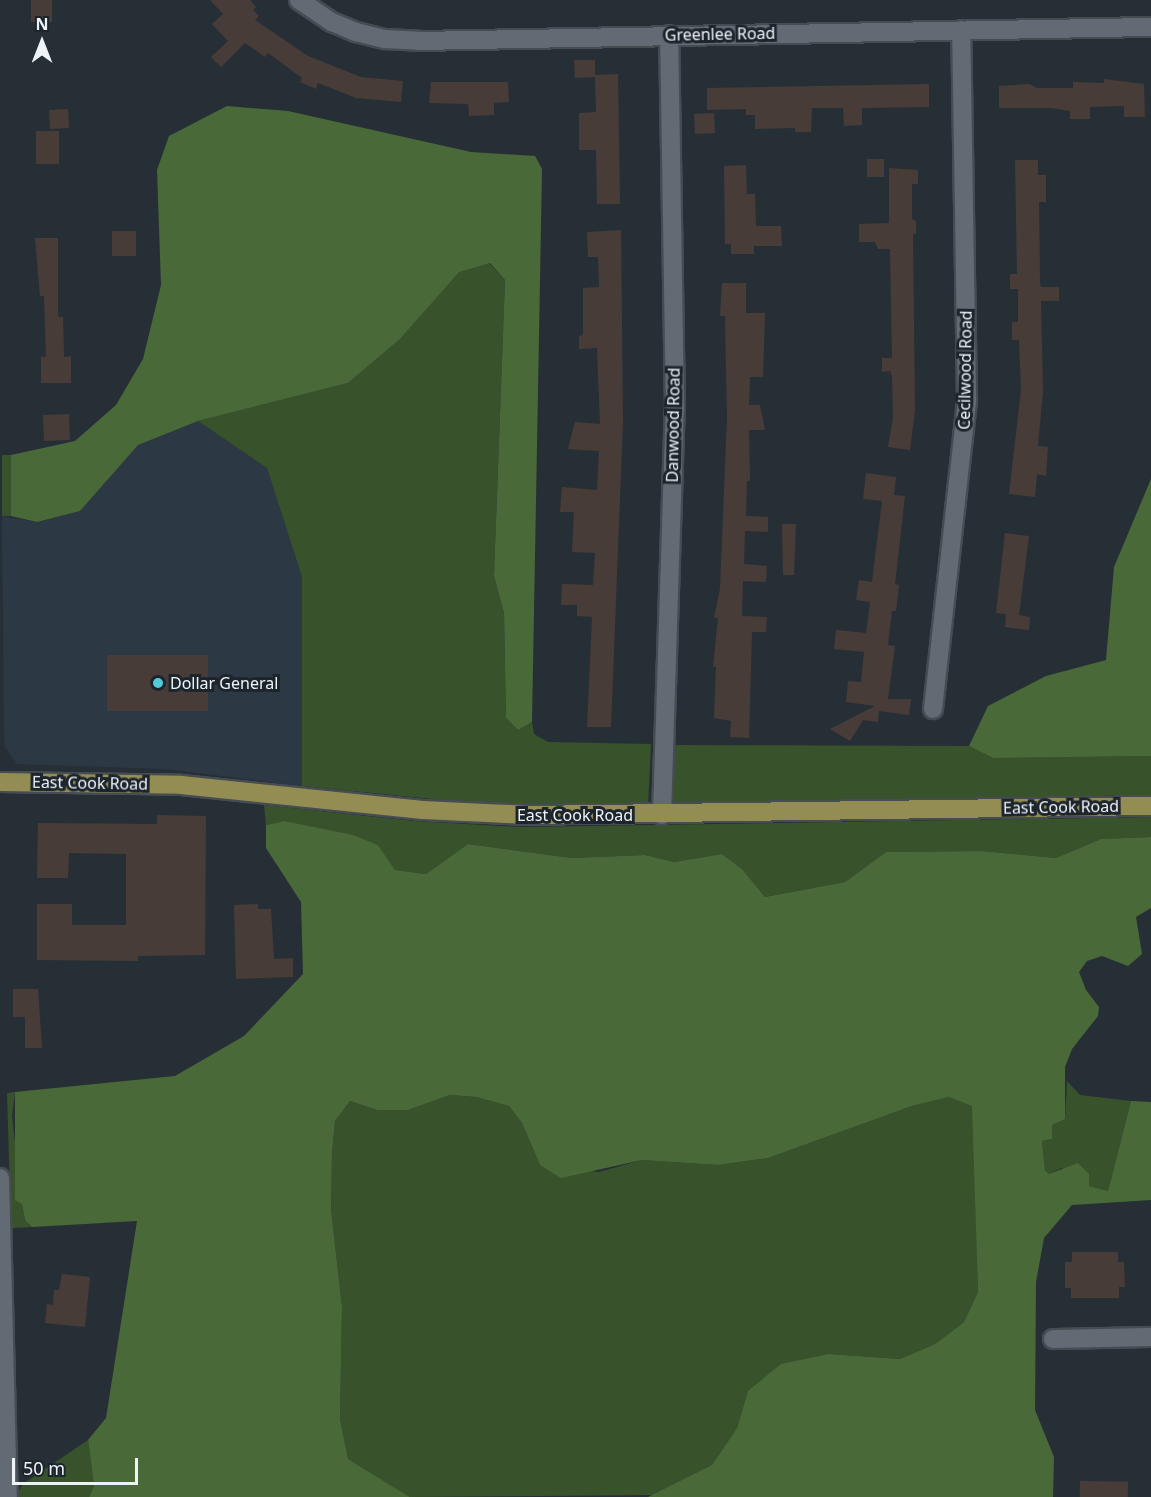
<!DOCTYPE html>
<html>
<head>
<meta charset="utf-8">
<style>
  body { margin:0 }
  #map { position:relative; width:1151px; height:1497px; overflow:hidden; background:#272f36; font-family:"Noto Sans",sans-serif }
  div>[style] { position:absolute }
  .built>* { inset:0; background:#2c3945 }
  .green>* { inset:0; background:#38522b; transform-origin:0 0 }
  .forest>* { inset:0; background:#496a38 }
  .building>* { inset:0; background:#483c38; transform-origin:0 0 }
  .roads { filter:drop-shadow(2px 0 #454c52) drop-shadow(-2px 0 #454c52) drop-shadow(0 2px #454c52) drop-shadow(0 -2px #454c52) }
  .minor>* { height:18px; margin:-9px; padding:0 9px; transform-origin:9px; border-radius:9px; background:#626b74 }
  .major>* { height:18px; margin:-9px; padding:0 9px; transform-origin:9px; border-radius:9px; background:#938d54 }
  .dots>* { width:16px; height:16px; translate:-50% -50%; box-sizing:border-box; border:3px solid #1d252c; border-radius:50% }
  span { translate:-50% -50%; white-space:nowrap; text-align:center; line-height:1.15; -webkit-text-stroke:6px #1d252c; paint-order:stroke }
  .street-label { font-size:16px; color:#eef3f8 }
  .poi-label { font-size:16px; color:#eef3f8 }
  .left { translate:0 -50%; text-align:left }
  .north { position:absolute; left:12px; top:12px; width:60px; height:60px; -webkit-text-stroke:4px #1d252c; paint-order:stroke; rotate:0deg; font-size:16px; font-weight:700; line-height:24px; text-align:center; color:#eef3f8 }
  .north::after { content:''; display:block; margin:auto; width:21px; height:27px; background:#eef3f8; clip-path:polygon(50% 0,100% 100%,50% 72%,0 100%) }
  .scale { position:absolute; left:12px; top:1458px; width:126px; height:27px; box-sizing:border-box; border:3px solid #eef3f8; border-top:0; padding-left:8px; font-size:18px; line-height:21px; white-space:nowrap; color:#eef3f8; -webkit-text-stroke:4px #1d252c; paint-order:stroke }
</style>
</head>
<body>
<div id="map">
  <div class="built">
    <div style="clip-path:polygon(198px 421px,267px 468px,302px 577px,302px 786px,167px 769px,17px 764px,5px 747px,4px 732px,2px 516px,37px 522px,80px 511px,138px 445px)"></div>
  </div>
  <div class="green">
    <div style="clip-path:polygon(489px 263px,505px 280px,494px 576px,504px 613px,506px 718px,518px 730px,532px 722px,534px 734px,548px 742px,651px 744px,648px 807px,482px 804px,302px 786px,302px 577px,267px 468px,198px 421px,348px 383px,400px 339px,459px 271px)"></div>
    <div style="left:11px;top:455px;width:61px;height:9px;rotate:90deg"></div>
    <div style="clip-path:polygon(672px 745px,969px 746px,993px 758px,1151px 756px,1151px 795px,671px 805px)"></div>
    <div style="clip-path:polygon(264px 805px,414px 821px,521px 827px,1151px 817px,1151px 837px,1101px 839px,1056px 858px,982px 851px,886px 852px,845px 882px,765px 897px,742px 869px,722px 854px,674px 862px,645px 855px,572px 858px,468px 844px,426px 874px,395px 870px,378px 845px,284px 821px,266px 825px)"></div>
    <div style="clip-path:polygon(1067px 1081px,1080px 1095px,1131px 1101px,1108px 1191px,1089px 1186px,1062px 1168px,1049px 1174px,1045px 1170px,1042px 1141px,1052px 1139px,1052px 1125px,1065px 1119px)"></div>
    <div style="clip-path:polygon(15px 1092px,12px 1116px,22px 1204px,25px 1220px,32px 1227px,11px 1228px,7px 1093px)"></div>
    <div style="clip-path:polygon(450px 1095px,476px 1097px,509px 1106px,522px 1123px,540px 1165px,599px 1172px,642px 1160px,718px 1165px,768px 1158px,912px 1106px,949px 1097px,973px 1106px,978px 1292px,964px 1322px,935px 1344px,900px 1359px,829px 1354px,748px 1391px,737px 1428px,712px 1465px,656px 1495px,410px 1497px,348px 1459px,340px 1419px,342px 1307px,331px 1209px,332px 1155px,335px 1121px,350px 1101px,377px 1110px,408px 1110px)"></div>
    <div style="clip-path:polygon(88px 1440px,94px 1486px,89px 1497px,15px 1497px,23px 1484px)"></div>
  </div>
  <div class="forest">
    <div style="clip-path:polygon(227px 106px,288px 111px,471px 152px,535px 156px,542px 169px,532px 722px,518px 730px,506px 718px,504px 613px,494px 576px,505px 280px,490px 263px,459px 272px,400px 339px,348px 383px,198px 421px,138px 445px,80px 511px,37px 522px,11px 516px,11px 455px,75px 441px,116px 405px,143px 359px,161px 285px,157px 170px,169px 136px)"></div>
    <div style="clip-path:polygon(1151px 479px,1151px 756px,993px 758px,969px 746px,988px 706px,1046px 676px,1106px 660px,1114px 567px)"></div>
    <div style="clip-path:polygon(284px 821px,353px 835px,378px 845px,395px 870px,426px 874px,468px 844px,572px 858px,645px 855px,674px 862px,722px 854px,742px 869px,765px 897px,845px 882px,886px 852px,982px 851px,1056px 858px,1101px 839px,1151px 837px,1151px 908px,1136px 917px,1142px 954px,1128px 966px,1102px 956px,1087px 961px,1079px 972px,1086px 990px,1099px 1007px,1098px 1016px,1072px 1049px,1065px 1067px,1065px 1119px,1052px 1125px,1052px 1139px,1042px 1141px,1045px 1170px,1049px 1174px,1078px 1163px,1089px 1174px,1089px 1186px,1108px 1191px,1131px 1101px,1151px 1102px,1151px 1200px,1072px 1205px,1044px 1238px,1036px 1282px,1035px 1410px,1054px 1457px,1053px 1497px,648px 1497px,712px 1465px,737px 1428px,748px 1391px,781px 1364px,829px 1354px,900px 1359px,935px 1344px,964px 1322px,978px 1292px,972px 1106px,949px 1097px,912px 1106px,768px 1158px,718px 1165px,642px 1160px,561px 1178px,540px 1165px,522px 1123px,509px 1106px,476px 1097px,450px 1095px,408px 1110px,377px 1110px,350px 1101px,335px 1121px,332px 1154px,331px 1209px,342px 1307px,340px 1419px,348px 1459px,410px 1497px,89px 1497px,94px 1486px,88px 1440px,106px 1418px,137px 1221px,32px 1227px,25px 1220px,22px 1204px,15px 1200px,15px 1092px,175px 1076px,244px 1036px,303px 974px,301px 902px,266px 848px,266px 825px)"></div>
  </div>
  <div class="building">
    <div style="left:31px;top:0;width:21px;height:22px"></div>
    <div style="clip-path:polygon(210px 0,250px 0,256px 7px,253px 10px,259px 16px,255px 20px,308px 56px,361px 77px,403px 81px,401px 102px,356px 98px,318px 83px,316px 89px,300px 82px,302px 78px,268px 53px,265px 57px,245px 43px,221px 67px,211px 57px,228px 41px,212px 24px,223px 14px)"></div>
    <div style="clip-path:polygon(574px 60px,595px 60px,595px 75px,618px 74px,620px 204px,597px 204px,596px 150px,579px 150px,579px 113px,596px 112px,595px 77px,575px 78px)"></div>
    <div style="clip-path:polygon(1104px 79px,1144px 84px,1145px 117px,1124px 117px,1124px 106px,1090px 107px,1090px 119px,1070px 119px,1070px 111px,1051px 108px,999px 108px,999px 86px,1029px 84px,1037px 88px,1073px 88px,1073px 82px,1104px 83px)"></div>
    <div style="clip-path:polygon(508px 82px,509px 102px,494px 103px,494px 115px,469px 116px,468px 104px,429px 103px,431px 82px)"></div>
    <div style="clip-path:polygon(929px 84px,929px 107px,862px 108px,862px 125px,844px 126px,843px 108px,812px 108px,811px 132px,795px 132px,795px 128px,755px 129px,755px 115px,746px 115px,746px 109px,707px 110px,707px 88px)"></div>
    <div style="left:68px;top:109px;width:19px;height:19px;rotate:87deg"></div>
    <div style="left:714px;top:113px;width:20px;height:20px;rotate:87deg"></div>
    <div style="left:36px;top:131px;width:23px;height:33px"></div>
    <div style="left:884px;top:159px;width:18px;height:17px;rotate:90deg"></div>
    <div style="clip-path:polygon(1015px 160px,1038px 160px,1038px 175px,1046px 175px,1046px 202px,1039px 202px,1040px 283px,1041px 287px,1059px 287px,1059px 301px,1041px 301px,1043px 391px,1038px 446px,1048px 447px,1046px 476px,1037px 474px,1035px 497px,1009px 494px,1021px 390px,1019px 340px,1012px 340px,1012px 322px,1018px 322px,1018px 289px,1010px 289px,1010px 274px,1017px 274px)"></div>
    <div style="clip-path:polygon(746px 165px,747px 194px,755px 194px,756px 226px,781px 226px,782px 246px,754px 246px,754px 254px,731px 254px,731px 244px,725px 244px,724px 166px)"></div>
    <div style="clip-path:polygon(889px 168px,918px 170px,918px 184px,912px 184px,912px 219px,916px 221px,916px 234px,913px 234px,915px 410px,910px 450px,888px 447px,893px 418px,892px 376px,890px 371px,882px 372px,882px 358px,892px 358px,890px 249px,878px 249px,875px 242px,859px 242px,859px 224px,889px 223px)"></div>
    <div style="clip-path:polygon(621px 230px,623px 421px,611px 727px,587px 727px,592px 617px,577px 616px,577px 605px,561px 605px,562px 584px,593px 585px,595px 553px,572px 552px,574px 512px,560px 512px,562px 487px,597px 490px,599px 451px,568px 449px,575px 422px,600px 424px,597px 348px,579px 349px,579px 336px,583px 335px,583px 288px,599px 287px,598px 257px,588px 257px,587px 232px)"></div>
    <div style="left:112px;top:231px;width:24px;height:25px"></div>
    <div style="clip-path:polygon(35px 238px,58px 238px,58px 317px,63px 317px,64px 357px,71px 356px,71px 383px,41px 383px,41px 357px,46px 357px,44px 296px,40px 296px)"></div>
    <div style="clip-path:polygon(722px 283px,746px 283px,746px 313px,765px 313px,763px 377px,750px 377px,749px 405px,760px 405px,765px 430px,749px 430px,750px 481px,747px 481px,746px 516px,768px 517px,768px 532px,745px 531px,744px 564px,767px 566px,766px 582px,743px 581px,742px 616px,767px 617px,766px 632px,752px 632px,749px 738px,730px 737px,731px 721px,714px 718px,716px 667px,713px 667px,718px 618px,714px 618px,720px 588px,727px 418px,725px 316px,720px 316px)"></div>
    <div style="left:69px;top:414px;width:26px;height:26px;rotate:88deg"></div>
    <div style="clip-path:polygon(866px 473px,896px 477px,894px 495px,905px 496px,895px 584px,899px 585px,896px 611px,892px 611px,888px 645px,895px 646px,888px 699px,911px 699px,909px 715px,879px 711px,878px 722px,863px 720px,850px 741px,830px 729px,875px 706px,846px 702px,848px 681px,861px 682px,864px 652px,834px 649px,836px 630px,866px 633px,870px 602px,856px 600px,859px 580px,872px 582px,882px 501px,863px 499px)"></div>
    <div style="clip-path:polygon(782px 524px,796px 524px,794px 575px,783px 575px)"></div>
    <div style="clip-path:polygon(1005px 533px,1029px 536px,1019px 615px,1030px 617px,1029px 630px,1005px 627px,1006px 614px,996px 613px)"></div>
    <div style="left:107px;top:655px;width:101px;height:56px"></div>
    <div style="clip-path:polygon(157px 815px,206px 816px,205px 955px,138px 956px,138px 961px,37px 960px,37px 904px,72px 904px,72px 925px,126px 925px,126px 854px,69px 853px,68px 878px,37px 878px,38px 823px,157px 824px)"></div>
    <div style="clip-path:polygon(258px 904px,258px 909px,271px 909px,274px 959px,293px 958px,293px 977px,236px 979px,234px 905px)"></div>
    <div style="clip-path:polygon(13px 989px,38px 989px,42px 1048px,25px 1048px,25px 1017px,13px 1017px)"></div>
    <div style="clip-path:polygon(1072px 1252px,1118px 1252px,1118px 1262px,1124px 1262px,1125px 1287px,1119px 1287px,1119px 1298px,1071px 1298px,1071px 1288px,1065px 1288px,1065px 1262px,1072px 1262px)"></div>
    <div style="clip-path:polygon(62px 1274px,90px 1277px,85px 1327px,45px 1323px,47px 1304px,53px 1305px,54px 1290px,59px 1290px)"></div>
    <div style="left:1080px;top:1481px;width:48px;height:16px;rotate:1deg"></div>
  </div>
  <div class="roads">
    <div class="minor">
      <div style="left:299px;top:0;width:40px;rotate:34deg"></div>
      <div style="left:332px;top:22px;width:26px;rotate:23deg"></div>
      <div style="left:356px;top:32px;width:30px;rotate:14deg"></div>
      <div style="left:385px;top:39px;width:34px;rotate:3deg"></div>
      <div style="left:419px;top:41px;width:732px;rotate:-1.1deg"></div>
      <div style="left:933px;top:709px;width:311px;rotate:-83.7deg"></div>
      <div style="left:967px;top:400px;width:370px;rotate:-90.9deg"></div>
      <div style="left:662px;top:815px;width:406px;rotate:-88.2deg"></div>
      <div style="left:675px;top:409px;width:374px;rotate:-90.9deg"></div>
      <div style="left:0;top:1178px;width:319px;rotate:88.6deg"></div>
      <div style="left:1053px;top:1339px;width:98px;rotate:-1.2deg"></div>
    </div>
    <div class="major">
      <div style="left:0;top:782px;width:181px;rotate:0.9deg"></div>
      <div style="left:181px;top:785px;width:243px;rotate:5.9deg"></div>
      <div style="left:423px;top:810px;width:107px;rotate:2.7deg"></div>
      <div style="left:530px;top:815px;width:621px;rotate:-0.83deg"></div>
    </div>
  </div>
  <div class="dots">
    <div style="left:158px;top:683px;background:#52cbd7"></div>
  </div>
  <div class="street-label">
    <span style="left:720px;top:34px;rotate:-1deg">Greenlee Road</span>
    <span style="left:965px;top:370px;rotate:-89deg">Cecilwood Road</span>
    <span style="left:673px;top:425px;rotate:-89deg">Danwood Road</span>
    <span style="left:90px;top:783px;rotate:1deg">East Cook Road</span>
    <span style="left:1061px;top:807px;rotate:-1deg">East Cook Road</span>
    <span style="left:575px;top:815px">East Cook Road</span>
  </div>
  <div class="poi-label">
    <span class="left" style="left:170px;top:683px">Dollar General</span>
  </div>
  <div class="north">N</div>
  <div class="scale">50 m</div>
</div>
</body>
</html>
